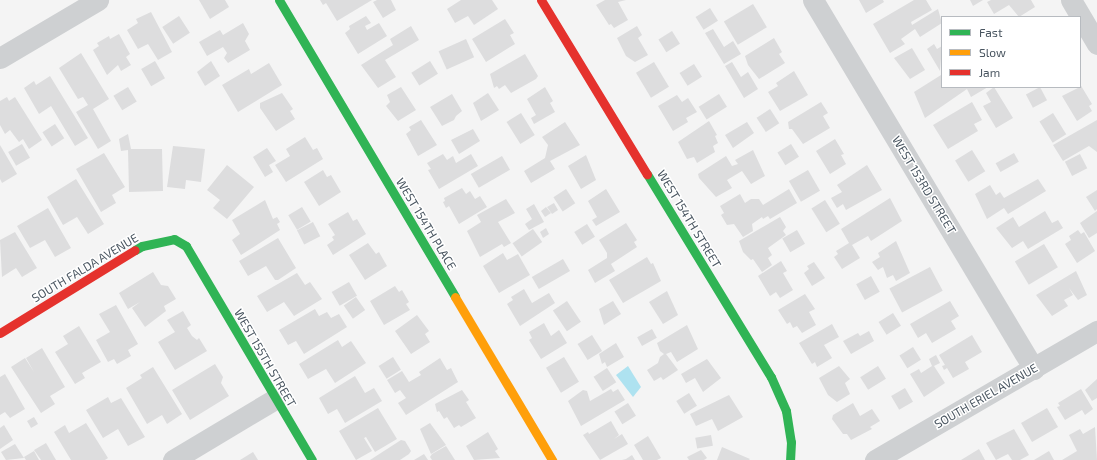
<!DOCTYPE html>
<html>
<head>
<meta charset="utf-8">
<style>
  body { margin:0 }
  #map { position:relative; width:1097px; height:460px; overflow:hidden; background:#f4f4f4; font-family:"Exo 2",sans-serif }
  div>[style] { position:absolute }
  .water>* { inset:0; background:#aee2f0 }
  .building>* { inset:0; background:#ddddde; transform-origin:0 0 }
  .street>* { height:21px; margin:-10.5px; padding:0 10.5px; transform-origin:10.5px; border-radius:10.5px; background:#ced0d2 }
  .fast>* { height:9px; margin:-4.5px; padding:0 4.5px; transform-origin:4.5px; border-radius:4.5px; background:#30b455 }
  .slow>* { height:9px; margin:-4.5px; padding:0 4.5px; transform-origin:4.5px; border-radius:4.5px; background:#ff9f0a }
  .jam>* { height:9px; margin:-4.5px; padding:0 4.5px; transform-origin:4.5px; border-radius:4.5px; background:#e5322d }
  span { translate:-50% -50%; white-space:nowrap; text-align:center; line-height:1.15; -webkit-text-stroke:3px #fff; paint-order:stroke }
  .street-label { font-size:12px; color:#4a5661 }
  .legend { position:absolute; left:941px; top:16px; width:140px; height:72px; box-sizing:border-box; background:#fff; border:1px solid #b7bbc0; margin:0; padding:5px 7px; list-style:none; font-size:12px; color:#4a5661 }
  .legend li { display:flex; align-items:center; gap:8px; height:20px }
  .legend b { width:20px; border:1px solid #b7bbc0 }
</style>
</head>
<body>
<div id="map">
  <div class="water">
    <div style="clip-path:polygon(628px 366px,641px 387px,633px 397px,616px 375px)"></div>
  </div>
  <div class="building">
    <div style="clip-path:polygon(199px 0,225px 0,229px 7px,210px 19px)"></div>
    <div style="clip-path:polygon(320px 0,372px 0,337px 21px,326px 3px,323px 5px)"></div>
    <div style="clip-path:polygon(377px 0,391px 0,396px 10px,383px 18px,373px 2px)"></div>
    <div style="clip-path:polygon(461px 0,492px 0,498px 9px,474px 25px,468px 16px,455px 23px,447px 9px)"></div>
    <div style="clip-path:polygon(605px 0,626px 0,618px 2px,628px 20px,614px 28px,611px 24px,609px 25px,596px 5px)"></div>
    <div style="clip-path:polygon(859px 0,883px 0,884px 2px,866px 13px)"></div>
    <div style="clip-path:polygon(914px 0,926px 0,932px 10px,911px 22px,912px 25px,938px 9px,942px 23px,920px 37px,915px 29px,901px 39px,905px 44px,890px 53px,873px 24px)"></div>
    <div style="clip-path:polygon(970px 0,983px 0,973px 6px)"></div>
    <div style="clip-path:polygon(991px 0,1031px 0,1035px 7px,1019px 17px,1009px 5px,994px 14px,987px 2px)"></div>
    <div style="left:753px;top:4px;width:27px;height:34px;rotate:59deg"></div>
    <div style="left:710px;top:8px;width:15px;height:17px;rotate:58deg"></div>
    <div style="clip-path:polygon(151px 12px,172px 52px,158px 60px,148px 44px,138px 49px,127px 30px,138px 23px,136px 19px)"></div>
    <div style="left:179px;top:16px;width:20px;height:20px;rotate:57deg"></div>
    <div style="clip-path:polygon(366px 16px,371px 23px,365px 26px,367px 30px,379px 23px,387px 36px,358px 54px,345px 33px,350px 29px,349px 26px)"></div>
    <div style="clip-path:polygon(505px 19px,514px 33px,510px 35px,515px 44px,486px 62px,472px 39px)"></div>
    <div style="clip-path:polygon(243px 23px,249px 34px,245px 41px,250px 50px,228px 63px,224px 58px,227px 53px,223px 47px,207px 56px,199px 42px,220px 30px,223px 35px)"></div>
    <div style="clip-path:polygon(411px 26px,419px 40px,385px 60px,396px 77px,378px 88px,361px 65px,393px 45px,390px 39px)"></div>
    <div style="clip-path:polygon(637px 26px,642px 35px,638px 38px,648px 55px,635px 62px,626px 56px,617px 38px)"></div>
    <div style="clip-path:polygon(713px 29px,724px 47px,733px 41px,741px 54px,724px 64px,705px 33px)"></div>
    <div style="left:672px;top:31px;width:15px;height:16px;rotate:58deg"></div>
    <div style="clip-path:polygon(119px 34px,130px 54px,126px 57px,131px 65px,121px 71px,118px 65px,107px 75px,93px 50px,99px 46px,97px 43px,109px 36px,110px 39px)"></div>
    <div style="clip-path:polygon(774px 38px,782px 52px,779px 54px,785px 63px,759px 79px,748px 65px,745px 56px)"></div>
    <div style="left:466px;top:39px;width:20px;height:30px;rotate:66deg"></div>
    <div style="clip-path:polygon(934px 44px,937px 49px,942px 46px,940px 71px,927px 49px)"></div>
    <div style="clip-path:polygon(912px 48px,925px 70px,910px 79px,894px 58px)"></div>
    <div style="clip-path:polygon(81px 53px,109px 99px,93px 109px,111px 141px,98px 149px,76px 112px,88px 105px,83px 97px,78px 99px,59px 68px)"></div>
    <div style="clip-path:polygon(525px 54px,538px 76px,536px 79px,511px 93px,505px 85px,499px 89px,497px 86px,494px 88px,490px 74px)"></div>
    <div style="left:155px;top:61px;width:20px;height:16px;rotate:60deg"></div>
    <div style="clip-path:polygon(211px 61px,220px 76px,205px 86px,197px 72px)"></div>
    <div style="left:430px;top:61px;width:15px;height:22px;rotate:58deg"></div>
    <div style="left:654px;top:62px;width:29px;height:21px;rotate:59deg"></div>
    <div style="clip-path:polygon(732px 62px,741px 77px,748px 72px,758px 89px,744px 98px,725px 66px)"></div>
    <div style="clip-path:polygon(269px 63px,282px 85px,238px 112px,222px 85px,249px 69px,251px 74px)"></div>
    <div style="left:694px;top:64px;width:15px;height:17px;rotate:58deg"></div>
    <div style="clip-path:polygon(794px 71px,808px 95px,780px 111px,768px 92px,778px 86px,776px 83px)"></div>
    <div style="clip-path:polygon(941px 75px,942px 87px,988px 87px,971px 97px,967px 89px,925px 118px,914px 92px)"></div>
    <div style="clip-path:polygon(50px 76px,88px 138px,75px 146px,51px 106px,39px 114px,24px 88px,34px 81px,36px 85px)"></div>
    <div style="clip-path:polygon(1080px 84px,1092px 104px,1089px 106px,1092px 111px,1077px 121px,1062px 96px,1080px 87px)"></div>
    <div style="left:128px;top:87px;width:17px;height:17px;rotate:59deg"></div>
    <div style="clip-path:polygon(401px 87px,416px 110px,398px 121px,386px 106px,390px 102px,387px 95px)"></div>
    <div style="clip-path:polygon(545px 87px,553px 101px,550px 103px,555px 112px,534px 124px,531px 118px,536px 115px,527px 99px)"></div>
    <div style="clip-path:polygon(994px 87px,1013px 118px,996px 128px,983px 106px,991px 102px,986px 93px)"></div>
    <div style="left:1040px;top:87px;width:15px;height:16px;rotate:62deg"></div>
    <div style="clip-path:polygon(282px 93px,293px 109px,290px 111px,295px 119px,276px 131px,260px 108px,260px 103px)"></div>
    <div style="clip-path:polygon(488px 93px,499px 110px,481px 121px,473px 103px)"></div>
    <div style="clip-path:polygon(452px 94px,462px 111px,456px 116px,454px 120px,442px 126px,430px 107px)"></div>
    <div style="left:719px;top:94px;width:15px;height:24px;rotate:58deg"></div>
    <div style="clip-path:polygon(677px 95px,682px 102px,688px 98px,697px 112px,686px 118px,688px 122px,673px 131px,658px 106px)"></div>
    <div style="clip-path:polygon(7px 97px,9px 101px,15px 97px,42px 140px,29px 149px,23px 139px,19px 142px,10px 130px,5px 134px,0 125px,0 101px)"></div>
    <div style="clip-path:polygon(821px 102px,828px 113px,823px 116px,830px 128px,803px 144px,792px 129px,789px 129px,788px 122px)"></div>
    <div style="clip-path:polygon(972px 102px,982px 120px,974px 124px,978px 131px,948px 149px,933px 125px)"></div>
    <div style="left:770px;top:109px;width:17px;height:16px;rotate:57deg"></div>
    <div style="left:521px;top:113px;width:26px;height:17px;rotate:58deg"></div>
    <div style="left:1053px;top:113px;width:25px;height:16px;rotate:58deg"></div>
    <div style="clip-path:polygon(421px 120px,437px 145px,418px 156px,406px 134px,411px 130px,409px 127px)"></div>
    <div style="clip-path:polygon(1097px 120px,1097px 152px,1089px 146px,1063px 161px,1053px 145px)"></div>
    <div style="clip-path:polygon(709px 121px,717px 135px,715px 136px,718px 143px,713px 146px,715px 152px,697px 163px,694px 157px,687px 159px,678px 142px)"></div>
    <div style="clip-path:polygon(565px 122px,580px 145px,550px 161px,555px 169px,531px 183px,524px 171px,545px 158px,548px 145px,542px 137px)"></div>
    <div style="clip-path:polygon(747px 122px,754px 133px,733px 148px,725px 135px)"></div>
    <div style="left:55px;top:124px;width:17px;height:15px;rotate:57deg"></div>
    <div style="clip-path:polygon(473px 129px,480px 141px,459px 154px,451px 140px)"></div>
    <div style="clip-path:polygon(128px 134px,131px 149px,162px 149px,163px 191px,129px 192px,128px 150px,121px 151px,119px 139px)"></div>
    <div style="clip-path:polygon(305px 137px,313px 150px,317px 148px,323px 159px,286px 182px,275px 165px,290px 156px,286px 149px)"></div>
    <div style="clip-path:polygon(835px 139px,844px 154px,841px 155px,846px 164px,830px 174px,816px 151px)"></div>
    <div style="left:22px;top:144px;width:16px;height:16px;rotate:60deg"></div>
    <div style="left:791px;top:144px;width:15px;height:16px;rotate:58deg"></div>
    <div style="clip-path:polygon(0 145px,17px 174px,2px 183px,0 179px)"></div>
    <div style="clip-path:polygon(173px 146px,205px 149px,201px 182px,186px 180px,185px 189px,167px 187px)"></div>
    <div style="clip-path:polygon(267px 148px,276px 161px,269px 165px,273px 172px,265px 177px,253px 157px)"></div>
    <div style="clip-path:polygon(753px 150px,765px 176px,751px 184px,742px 171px,727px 180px,732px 188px,716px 197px,699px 178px,698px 174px,726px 156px,732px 166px,738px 164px,735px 160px)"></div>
    <div style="left:972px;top:150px;width:25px;height:20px;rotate:58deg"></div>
    <div style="clip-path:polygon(104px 153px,125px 187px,112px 195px,116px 203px,101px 212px,76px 169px)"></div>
    <div style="left:1014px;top:153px;width:10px;height:21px;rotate:61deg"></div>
    <div style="clip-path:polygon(443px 154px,447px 160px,453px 156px,456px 163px,471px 154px,478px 166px,439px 189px,428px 170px,431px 169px,427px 163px)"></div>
    <div style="left:1080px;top:154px;width:16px;height:17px;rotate:63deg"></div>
    <div style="clip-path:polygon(586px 155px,596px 180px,581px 189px,568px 166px)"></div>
    <div style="left:502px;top:156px;width:16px;height:36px;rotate:60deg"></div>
    <div style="clip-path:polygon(227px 165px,254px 187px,227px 219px,213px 208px,220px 200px,207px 190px)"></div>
    <div style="clip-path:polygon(867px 165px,882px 190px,846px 210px,843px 204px,837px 208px,831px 198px,842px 192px,837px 185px)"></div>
    <div style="clip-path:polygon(323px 170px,327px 177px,331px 175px,341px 192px,319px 206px,304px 182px)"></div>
    <div style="left:808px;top:170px;width:24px;height:22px;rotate:60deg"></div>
    <div style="clip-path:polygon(76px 179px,104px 224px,88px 234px,77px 217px,63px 225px,47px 197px)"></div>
    <div style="clip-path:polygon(1038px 179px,1046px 191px,1008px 214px,1004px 208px,987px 219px,975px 194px,990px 185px,996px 195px,1000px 192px,1004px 198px)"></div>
    <div style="clip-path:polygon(462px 188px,466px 194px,470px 191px,475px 199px,480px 196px,487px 207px,459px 224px,449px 206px,446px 208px,443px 202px,445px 201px,444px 198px)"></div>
    <div style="left:566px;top:189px;width:17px;height:15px;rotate:57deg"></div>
    <div style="clip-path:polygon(606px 189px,620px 212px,596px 226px,592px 220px,597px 217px,588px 201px)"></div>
    <div style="clip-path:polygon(789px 189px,797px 203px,770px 219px,768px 216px,763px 219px,762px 217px,752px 224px,753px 231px,743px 237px,734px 224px,727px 225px,721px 215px,724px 213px,720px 206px,740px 194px,745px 203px,751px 199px,759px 199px,763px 205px)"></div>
    <div style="clip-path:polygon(1097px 190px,1097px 209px,1095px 211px,1086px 197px)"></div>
    <div style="clip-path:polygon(890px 198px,902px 221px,871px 241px,868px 236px,852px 245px,860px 258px,842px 269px,834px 257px,838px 254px,836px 251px,849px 243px,841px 229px)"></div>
    <div style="clip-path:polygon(506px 199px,515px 213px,498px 222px,511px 243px,504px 247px,502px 244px,480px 257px,467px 231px,481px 222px,477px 215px)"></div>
    <div style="clip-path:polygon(265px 200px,273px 219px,277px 217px,280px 222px,277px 224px,280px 230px,241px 255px,232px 240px,240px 234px,232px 220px)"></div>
    <div style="left:825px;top:200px;width:28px;height:16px;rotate:58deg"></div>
    <div style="clip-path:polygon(554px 203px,558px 210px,552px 214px,547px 207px)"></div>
    <div style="clip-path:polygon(534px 204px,544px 222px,529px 230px,525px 224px,532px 219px,526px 209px)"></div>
    <div style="left:302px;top:207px;width:17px;height:16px;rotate:59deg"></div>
    <div style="clip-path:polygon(546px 207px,551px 213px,545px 217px,541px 211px)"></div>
    <div style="clip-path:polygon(48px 208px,71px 248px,55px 257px,45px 240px,30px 248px,17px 226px)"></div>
    <div style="clip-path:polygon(1045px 211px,1052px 223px,1058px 220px,1063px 228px,1028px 249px,1023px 241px,1012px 248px,996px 228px,1013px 217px,1019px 227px)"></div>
    <div style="clip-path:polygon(1097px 211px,1097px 233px,1089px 238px,1080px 223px)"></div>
    <div style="clip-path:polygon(348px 212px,353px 221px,357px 219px,366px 234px,333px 255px,327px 245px,334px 240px,332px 237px,335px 235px,328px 224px)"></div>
    <div style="clip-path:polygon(780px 217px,786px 227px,783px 231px,786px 235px,768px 248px,772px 255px,768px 258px,772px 265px,762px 272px,753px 259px,751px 260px,743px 252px,739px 241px)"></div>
    <div style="left:313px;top:222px;width:16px;height:18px;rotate:63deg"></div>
    <div style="clip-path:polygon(626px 223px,637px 240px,634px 242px,637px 247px,611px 264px,615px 271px,595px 283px,588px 270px,607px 258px,607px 253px,599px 240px)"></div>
    <div style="left:587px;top:224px;width:15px;height:15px;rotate:58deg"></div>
    <div style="clip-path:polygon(546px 228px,549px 234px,543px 238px,540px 232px)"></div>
    <div style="left:533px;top:229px;width:16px;height:25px;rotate:55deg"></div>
    <div style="left:797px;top:230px;width:16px;height:17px;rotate:60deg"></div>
    <div style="clip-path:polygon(1078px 230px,1081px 234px,1084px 232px,1095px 251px,1077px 263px,1065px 244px,1071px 240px,1069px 236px)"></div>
    <div style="clip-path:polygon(15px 232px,37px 268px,22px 277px,16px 268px,2px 277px,0 240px)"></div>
    <div style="clip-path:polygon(278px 238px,296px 268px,278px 280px,275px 280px,266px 266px,248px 276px,239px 261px)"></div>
    <div style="clip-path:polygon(896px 241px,910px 273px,896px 281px,893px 275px,887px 278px,883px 267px,878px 270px,872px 262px,880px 257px,878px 253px)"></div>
    <div style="clip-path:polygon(368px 243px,376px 254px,379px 252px,387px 266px,365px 280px,349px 255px)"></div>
    <div style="left:1044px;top:244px;width:27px;height:34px;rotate:59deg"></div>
    <div style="clip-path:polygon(503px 253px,507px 260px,518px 254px,530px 275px,499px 293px,483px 266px)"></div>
    <div style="clip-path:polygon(647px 257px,651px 264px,653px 263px,661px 281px,623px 303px,609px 280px)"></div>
    <div style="left:563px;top:259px;width:14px;height:36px;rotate:60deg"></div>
    <div style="clip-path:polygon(781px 261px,787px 271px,783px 273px,793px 290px,780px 298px,776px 292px,770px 296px,758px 276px)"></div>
    <div style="clip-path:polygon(814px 262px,825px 278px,812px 286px,804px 273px,809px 269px,807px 266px)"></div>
    <div style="left:930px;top:267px;width:27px;height:46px;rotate:62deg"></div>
    <div style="clip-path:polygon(1076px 271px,1087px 295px,1078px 300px,1069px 288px,1073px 295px,1064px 300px,1068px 306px,1052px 316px,1036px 295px)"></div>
    <div style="clip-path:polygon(153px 272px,161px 285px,168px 286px,176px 299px,164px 306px,166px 311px,145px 327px,132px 308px,140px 302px,128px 309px,119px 293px)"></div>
    <div style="clip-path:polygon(297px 273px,305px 285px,310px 282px,322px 299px,294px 316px,284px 302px,267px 312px,257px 296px)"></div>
    <div style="left:871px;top:276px;width:18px;height:17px;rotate:61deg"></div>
    <div style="left:349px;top:282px;width:16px;height:20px;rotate:60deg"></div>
    <div style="clip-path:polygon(395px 286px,399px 292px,402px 290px,409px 302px,406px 304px,410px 310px,384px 325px,370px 301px)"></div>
    <div style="clip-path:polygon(524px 289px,532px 303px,549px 293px,555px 303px,520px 326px,507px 304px,513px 300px,511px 297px)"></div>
    <div style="clip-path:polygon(667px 291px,678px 315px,663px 324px,649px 302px)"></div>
    <div style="clip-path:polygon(805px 294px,815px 309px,809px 312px,816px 325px,802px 333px,797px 326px,793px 328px,790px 322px,787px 324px,778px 310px)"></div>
    <div style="left:356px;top:297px;width:16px;height:15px;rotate:55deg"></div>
    <div style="left:567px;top:301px;width:25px;height:17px;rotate:56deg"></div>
    <div style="clip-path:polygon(613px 301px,621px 314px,604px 325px,599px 309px)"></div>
    <div style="clip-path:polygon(950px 301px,959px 316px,951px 321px,956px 329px,932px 343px,926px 333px,918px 338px,910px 324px)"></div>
    <div style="clip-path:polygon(116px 305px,138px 344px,128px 350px,131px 356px,117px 364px,114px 359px,108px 362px,96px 340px,110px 332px,99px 314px)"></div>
    <div style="clip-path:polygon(315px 309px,319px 316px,327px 312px,331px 318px,339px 314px,347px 327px,304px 354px,296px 341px,288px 345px,279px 330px)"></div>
    <div style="clip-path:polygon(183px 311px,191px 325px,187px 328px,192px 336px,197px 340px,199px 338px,207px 351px,175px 370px,158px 342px,175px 332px,167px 320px)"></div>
    <div style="left:893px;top:313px;width:15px;height:17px;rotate:58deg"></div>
    <div style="clip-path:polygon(417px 315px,429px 331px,425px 334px,430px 342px,411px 354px,395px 331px)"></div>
    <div style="clip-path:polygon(544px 323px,551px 336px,559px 330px,567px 343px,541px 359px,529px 340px,532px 338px,529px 332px)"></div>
    <div style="clip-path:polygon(832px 324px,839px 337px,824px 345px,832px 358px,817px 367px,815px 362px,812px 364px,799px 343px)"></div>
    <div style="clip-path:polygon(687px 325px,698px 349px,677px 362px,671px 352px,666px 354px,678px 370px,663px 380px,661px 377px,654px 381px,647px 370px,658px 363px,660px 357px,664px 354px,660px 351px,657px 343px)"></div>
    <div style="clip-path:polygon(79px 326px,101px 362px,82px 373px,85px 378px,75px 384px,55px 352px,68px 344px,63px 336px)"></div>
    <div style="left:652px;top:329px;width:10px;height:17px;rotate:61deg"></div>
    <div style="clip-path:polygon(869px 331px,874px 341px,851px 354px,843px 341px,858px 333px,860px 336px)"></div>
    <div style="left:592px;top:335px;width:19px;height:17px;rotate:58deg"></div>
    <div style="clip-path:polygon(972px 335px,982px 352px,965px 362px,969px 369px,953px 378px,947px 368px,944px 370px,942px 366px,945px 365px,939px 355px)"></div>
    <div style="clip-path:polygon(338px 340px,342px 347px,351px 341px,366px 363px,335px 383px,326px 369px,308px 379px,299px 364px)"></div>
    <div style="clip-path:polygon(616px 343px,624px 357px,607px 367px,605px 362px,602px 364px,599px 354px)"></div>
    <div style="left:913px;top:347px;width:15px;height:16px;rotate:58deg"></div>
    <div style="clip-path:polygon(42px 348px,65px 387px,50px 396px,55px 404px,41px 413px,11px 367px,25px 358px,34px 372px,26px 358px)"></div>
    <div style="clip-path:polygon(936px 355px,940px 363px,934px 366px,945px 383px,924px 397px,910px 374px,919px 369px,921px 373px,932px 366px,929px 359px)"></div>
    <div style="left:393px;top:357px;width:15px;height:17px;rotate:58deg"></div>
    <div style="left:564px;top:357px;width:29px;height:21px;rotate:59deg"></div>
    <div style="clip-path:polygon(440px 358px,447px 370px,451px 368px,458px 382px,406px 415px,398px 403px,406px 398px,400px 390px,395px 393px,387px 380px,402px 371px,409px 382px,421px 375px,419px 372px)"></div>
    <div style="clip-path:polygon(707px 359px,721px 378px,703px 392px,695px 378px,686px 383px,681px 374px)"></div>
    <div style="clip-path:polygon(215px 364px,223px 377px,221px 383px,229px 396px,190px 420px,172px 390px)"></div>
    <div style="clip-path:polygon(839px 366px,850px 379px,845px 383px,850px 394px,837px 402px,828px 395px,819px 378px)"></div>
    <div style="left:878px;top:366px;width:15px;height:21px;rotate:58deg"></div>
    <div style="clip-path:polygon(153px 367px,182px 414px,167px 424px,162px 415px,147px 424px,126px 388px,142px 378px,140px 375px)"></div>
    <div style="left:607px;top:368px;width:17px;height:16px;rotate:57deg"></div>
    <div style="clip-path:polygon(5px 374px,25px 409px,10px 418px,5px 412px,0 415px,0 377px)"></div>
    <div style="clip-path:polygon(355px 376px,365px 393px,374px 388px,382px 401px,345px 423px,337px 409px,328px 414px,319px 398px)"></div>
    <div style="clip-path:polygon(1097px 379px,1097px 398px,1092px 401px,1085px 390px)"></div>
    <div style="left:905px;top:388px;width:16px;height:16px;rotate:60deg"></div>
    <div style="clip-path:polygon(611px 389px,613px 392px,618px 389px,625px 400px,581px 426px,568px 401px,583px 390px,587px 391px,590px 401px)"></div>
    <div style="clip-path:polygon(1081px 389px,1093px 409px,1085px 415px,1082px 410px,1065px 420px,1057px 407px,1060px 406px,1058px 403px)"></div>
    <div style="clip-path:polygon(462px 390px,469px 400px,466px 402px,476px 418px,461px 427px,459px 425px,454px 428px,447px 417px,444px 419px,439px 411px,437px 412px,435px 404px)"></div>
    <div style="left:689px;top:393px;width:15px;height:15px;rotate:58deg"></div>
    <div style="clip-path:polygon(729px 395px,743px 417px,718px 431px,712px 419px,696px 426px,690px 414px)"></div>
    <div style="clip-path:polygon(108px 397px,111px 403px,121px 398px,145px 437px,128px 446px,118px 429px,103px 438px,86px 410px)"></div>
    <div style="left:628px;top:403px;width:15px;height:16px;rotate:58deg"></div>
    <div style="clip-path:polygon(853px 403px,860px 416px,872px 409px,880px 421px,870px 427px,872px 429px,851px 440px,847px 434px,843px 434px,832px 419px,833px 415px)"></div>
    <div style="clip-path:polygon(378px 408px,397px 439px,375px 452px,366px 437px,364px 438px,372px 451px,356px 460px,339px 431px)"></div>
    <div style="left:1047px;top:408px;width:22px;height:30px;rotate:60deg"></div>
    <div style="left:34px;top:417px;width:8px;height:8px;rotate:60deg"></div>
    <div style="clip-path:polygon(611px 421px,619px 435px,614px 439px,622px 434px,628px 444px,600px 460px,583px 435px,588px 432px,589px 434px)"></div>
    <div style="clip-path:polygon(86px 423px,108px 458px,105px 460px,71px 460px,54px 432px,65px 425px,69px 433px)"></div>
    <div style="clip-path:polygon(430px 423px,446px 445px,431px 454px,420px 429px)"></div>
    <div style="clip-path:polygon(4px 425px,13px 440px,0 449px,0 428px)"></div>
    <div style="clip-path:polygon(1095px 427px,1097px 460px,1062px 460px,1077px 451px,1069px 435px,1080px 429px,1083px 434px)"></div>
    <div style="clip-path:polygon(1014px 429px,1029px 455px,1020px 460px,1012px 460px,1008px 454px,996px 460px,986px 443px)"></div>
    <div style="clip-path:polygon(488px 432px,498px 449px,495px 451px,500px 458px,474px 460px,466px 446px)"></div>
    <div style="left:711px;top:435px;width:11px;height:16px;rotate:80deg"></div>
    <div style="clip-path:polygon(648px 436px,661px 458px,657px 460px,643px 460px,634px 445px)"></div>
    <div style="clip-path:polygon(401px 440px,405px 441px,411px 451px,409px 454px,400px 460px,370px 460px)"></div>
    <div style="clip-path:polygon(46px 443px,56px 460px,41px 460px,34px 450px)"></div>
    <div style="clip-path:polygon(15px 444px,24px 458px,6px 460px,1px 452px)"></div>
    <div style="clip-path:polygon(446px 446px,455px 460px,432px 460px,430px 457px,432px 454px)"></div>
    <div style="clip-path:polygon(722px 447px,750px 459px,749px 460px,717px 460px)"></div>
    <div style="clip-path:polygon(979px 449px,985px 460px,961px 460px)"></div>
    <div style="clip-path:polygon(701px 450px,707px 458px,704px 460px,689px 460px,687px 457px)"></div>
    <div style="clip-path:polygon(34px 451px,39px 460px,26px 460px,24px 457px)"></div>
    <div style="clip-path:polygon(1049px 451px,1054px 460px,1034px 460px)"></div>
    <div style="clip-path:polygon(253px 452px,258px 460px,240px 460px)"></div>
    <div style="clip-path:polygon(424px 454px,428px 460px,414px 460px)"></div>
    <div style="clip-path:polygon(632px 455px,635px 460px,622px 460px,626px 459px)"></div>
  </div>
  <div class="street">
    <div style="left:813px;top:0;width:430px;rotate:59.1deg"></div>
    <div style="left:1071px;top:0;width:51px;rotate:59.4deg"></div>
    <div style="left:0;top:58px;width:114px;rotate:-30.6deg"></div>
    <div style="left:173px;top:460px;width:119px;rotate:-30.9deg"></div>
    <div style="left:875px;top:460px;width:257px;rotate:-30.2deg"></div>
  </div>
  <div class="fast">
    <div style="left:279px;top:0;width:345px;rotate:59.3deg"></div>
    <div style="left:647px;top:174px;width:238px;rotate:58.6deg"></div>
    <div style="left:771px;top:377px;width:37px;rotate:66deg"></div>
    <div style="left:786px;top:411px;width:31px;rotate:81deg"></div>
    <div style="left:791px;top:442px;width:18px;rotate:93deg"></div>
    <div style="left:135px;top:250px;width:8px;rotate:-30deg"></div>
    <div style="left:142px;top:246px;width:33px;rotate:-12deg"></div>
    <div style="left:174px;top:239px;width:14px;rotate:30deg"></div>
    <div style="left:186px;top:246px;width:248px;rotate:59.5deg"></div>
  </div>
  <div class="slow">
    <div style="left:455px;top:297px;width:190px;rotate:59.2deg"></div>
  </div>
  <div class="jam">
    <div style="left:541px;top:0;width:204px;rotate:58.7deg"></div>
    <div style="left:0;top:333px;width:158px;rotate:-31.6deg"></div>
  </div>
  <div class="street-label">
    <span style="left:924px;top:185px;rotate:59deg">WEST 153RD STREET</span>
    <span style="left:689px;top:219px;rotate:59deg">WEST 154TH STREET</span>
    <span style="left:426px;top:224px;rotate:59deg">WEST 154TH PLACE</span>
    <span style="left:85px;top:268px;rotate:-31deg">SOUTH FALDA AVENUE</span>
    <span style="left:265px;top:358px;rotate:60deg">WEST 155TH STREET</span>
    <span style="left:986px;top:396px;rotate:-30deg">SOUTH ERIEL AVENUE</span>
  </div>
  <ul class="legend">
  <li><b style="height:5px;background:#30b455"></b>Fast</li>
  <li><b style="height:5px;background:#ff9f0a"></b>Slow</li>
  <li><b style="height:5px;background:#e5322d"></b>Jam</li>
  </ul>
</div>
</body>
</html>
